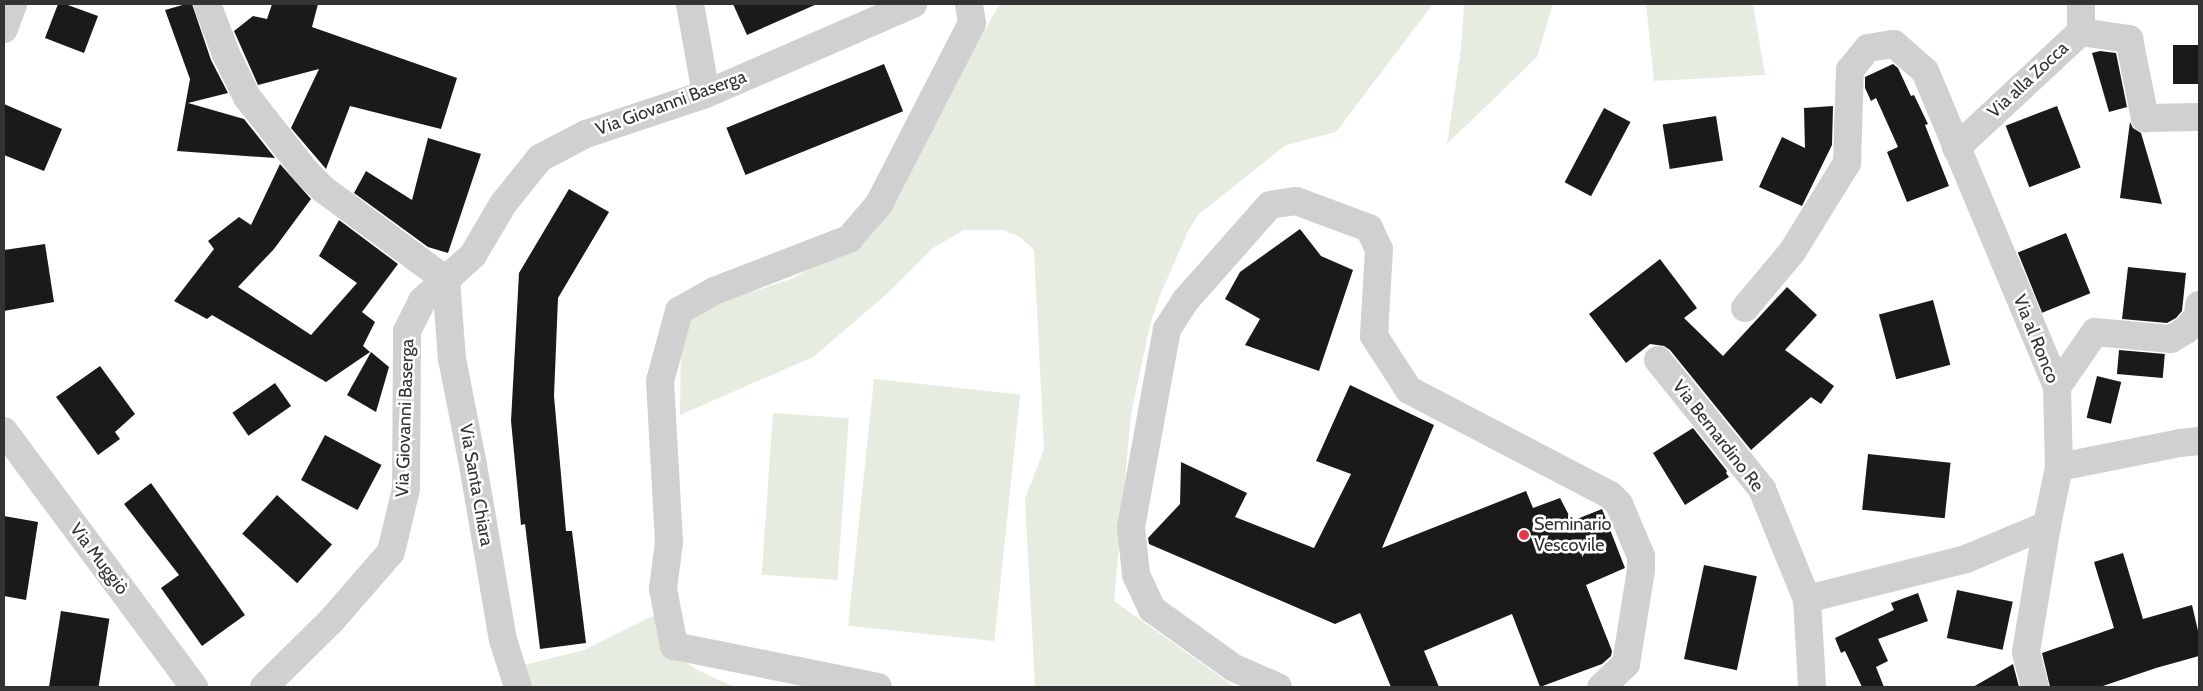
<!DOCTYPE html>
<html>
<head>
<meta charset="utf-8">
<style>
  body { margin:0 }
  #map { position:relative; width:2203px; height:691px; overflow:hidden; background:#fff; font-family:Cabin,sans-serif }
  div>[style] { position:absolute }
  .green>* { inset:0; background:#e6ecdf; transform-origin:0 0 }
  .building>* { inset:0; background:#1a1a1a; transform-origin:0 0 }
  .minor>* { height:28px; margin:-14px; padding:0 14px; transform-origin:14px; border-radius:14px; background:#d0d0d0 }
  .dots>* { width:14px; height:14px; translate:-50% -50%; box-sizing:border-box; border:2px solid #fff; border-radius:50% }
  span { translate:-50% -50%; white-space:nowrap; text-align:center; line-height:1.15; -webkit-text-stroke:5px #fff; paint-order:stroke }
  .street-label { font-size:18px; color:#333 }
  .poi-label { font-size:18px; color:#333 }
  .left { translate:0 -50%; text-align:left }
  .frame { position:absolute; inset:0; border:5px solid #333; pointer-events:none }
</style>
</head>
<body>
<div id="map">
  <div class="green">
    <div style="clip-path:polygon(1000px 4px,1433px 4px,1336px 132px,1286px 145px,1199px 214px,1188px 231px,1159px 298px,1150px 325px,1131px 414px,1114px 601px,1235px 687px,1035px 687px,1025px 499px,1044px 449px,1034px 250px,1020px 237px,1003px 230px,964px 230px,933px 248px,889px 292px,813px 357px,680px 415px,681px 337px,697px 311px,722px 298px,755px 291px,791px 279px,847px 250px,875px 217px)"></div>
    <div style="clip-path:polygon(1464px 4px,1553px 4px,1537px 57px,1447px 144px,1461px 49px)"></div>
    <div style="clip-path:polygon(1646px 4px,1753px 4px,1765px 75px,1654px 81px)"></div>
    <div style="left:874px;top:379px;width:147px;height:248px;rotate:6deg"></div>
    <div style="left:773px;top:413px;width:76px;height:162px;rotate:4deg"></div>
    <div style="clip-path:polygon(657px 614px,682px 660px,697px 670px,735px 687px,534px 687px,522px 672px,520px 666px,584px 650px)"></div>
  </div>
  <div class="building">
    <div style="clip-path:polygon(58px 4px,65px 4px,98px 16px,84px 53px,45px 38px)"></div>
    <div style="clip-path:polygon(186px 4px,192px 4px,211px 60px,228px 93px,188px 103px,244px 119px,275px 158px,177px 151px,190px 79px,165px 10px)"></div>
    <div style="clip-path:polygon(272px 4px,318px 4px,312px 27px,457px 78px,441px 129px,350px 106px,326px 169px,291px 128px,319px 69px,258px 85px,234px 31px,253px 16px,267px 19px)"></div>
    <div style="clip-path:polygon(733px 4px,817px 4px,747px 35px)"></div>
    <div style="left:2199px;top:45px;width:39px;height:26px;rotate:90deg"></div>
    <div style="clip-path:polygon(2100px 51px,2116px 53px,2127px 107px,2109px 112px,2092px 53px)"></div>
    <div style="left:884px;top:64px;width:51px;height:170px;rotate:68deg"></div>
    <div style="clip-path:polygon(1893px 64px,1898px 68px,1911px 96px,1914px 95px,1928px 124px,1925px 125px,1949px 186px,1907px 202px,1887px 152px,1898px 147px,1876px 98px,1871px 101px,1865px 88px,1865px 77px)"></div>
    <div style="clip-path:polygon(4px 104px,62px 129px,44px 171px,4px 155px)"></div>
    <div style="clip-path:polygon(1833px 106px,1832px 145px,1802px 206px,1759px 187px,1782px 137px,1805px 148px,1804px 108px)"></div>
    <div style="left:2057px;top:106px;width:66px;height:55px;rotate:69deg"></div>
    <div style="left:1604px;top:108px;width:30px;height:84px;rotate:28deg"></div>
    <div style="left:1716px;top:116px;width:45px;height:54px;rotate:81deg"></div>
    <div style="clip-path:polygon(2130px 122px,2133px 128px,2141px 133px,2162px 204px,2120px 198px)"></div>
    <div style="clip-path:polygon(428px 138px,481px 154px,448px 253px,428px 247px,354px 193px,366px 171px,412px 200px)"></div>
    <div style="clip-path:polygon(280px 164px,311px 199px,274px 249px,238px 287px,311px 335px,357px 283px,319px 256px,339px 220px,398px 264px,362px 312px,375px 322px,363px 346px,370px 352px,326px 382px,212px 315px,207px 319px,174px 301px,214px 249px,208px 241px,239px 217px,251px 225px)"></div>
    <div style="clip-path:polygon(569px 189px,609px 212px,558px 298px,554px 396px,566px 531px,572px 531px,586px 643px,540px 649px,525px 524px,521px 525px,511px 421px,519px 273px)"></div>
    <div style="clip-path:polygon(1300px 229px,1321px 256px,1353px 270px,1319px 371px,1245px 345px,1260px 319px,1225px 299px,1240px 272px)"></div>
    <div style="left:2066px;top:233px;width:65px;height:52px;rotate:68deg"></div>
    <div style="clip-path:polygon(45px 244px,54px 302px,4px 311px,4px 250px)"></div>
    <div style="clip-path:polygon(1660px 259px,1697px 308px,1684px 318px,1723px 356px,1787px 287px,1817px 315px,1785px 350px,1834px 386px,1821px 404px,1811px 397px,1751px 450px,1670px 350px,1664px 346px,1650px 344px,1626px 363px,1589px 314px)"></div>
    <div style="clip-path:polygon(2128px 267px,2186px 273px,2182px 311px,2176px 318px,2167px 323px,2122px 319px)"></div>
    <div style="left:1933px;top:300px;width:67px;height:56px;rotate:75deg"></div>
    <div style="left:2119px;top:350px;width:46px;height:24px;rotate:5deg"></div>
    <div style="clip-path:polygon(371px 352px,389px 367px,376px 412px,347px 395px)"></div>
    <div style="clip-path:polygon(100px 366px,135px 414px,115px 432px,120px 439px,98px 455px,56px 397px)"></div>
    <div style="left:2097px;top:376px;width:25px;height:43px;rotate:14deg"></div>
    <div style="left:275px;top:383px;width:28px;height:52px;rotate:55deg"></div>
    <div style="clip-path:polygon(1350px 385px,1434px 425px,1382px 548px,1526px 491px,1533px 508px,1560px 498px,1572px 521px,1602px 509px,1625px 568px,1586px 585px,1612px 651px,1611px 656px,1602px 664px,1540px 687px,1512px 614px,1424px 651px,1439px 687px,1391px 687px,1360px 613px,1335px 624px,1149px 544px,1148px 538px,1180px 504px,1181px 462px,1247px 493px,1235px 517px,1314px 548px,1351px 474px,1316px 461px)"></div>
    <div style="clip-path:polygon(1693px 428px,1727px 471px,1726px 473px,1729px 477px,1685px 505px,1653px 453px)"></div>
    <div style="left:325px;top:435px;width:64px;height:51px;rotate:28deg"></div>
    <div style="left:1868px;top:454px;width:83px;height:56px;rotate:6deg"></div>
    <div style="clip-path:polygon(151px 483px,245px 615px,202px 646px,161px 588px,179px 575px,124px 504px)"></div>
    <div style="left:277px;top:495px;width:74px;height:52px;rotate:42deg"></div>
    <div style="clip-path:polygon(4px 516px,38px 522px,26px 600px,4px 596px)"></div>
    <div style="clip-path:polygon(2123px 553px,2143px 619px,2192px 605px,2199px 635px,2199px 656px,2156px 668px,2100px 687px,2050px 687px,2042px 653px,2114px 628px,2094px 562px)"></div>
    <div style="left:1704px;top:565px;width:54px;height:96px;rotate:12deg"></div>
    <div style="left:1957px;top:590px;width:57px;height:49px;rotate:12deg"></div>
    <div style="clip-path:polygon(1918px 593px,1928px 621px,1878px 639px,1888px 661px,1876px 667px,1884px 687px,1862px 687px,1845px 651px,1841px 653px,1835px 638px,1894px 610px,1891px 603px)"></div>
    <div style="left:61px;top:611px;width:49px;height:77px;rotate:9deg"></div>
    <div style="clip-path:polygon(2013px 664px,2019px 687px,1973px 687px)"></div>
  </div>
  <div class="minor">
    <div style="left:207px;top:4px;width:53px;rotate:69.2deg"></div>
    <div style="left:226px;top:54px;width:48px;rotate:64deg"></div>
    <div style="left:247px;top:97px;width:95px;rotate:51.8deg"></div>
    <div style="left:306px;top:172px;width:24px;rotate:45deg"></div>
    <div style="left:323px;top:189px;width:153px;rotate:36.5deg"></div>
    <div style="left:446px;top:280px;width:79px;rotate:85.7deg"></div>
    <div style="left:452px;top:359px;width:108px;rotate:78.8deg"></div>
    <div style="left:473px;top:465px;width:178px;rotate:80.3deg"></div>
    <div style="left:503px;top:640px;width:49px;rotate:72.3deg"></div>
    <div style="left:690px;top:4px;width:91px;rotate:79.9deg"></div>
    <div style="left:4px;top:29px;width:27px;rotate:-70deg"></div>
    <div style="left:2081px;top:32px;width:49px;rotate:8.3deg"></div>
    <div style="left:2129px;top:39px;width:81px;rotate:78.6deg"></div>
    <div style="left:2145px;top:118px;width:54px;rotate:-1.1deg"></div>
    <div style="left:1956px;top:148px;width:171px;rotate:-42.9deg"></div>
    <div style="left:2081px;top:32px;width:28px;rotate:-90deg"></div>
    <div style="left:1745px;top:308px;width:73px;rotate:-50deg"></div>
    <div style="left:1792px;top:252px;width:105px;rotate:-58.3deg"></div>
    <div style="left:1847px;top:163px;width:93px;rotate:-88.2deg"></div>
    <div style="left:1850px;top:70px;width:28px;rotate:-51deg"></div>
    <div style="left:1868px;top:48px;width:26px;rotate:-9deg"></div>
    <div style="left:1894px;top:44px;width:41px;rotate:41.1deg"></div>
    <div style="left:1925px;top:71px;width:342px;rotate:67.3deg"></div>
    <div style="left:2057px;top:387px;width:80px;rotate:88.6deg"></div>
    <div style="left:2059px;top:467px;width:59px;rotate:101.7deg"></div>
    <div style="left:2047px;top:525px;width:129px;rotate:99.4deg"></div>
    <div style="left:2026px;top:652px;width:36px;rotate:76deg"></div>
    <div style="left:1658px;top:360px;width:166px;rotate:51.1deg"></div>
    <div style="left:1762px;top:489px;width:119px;rotate:67.8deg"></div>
    <div style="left:1807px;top:599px;width:88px;rotate:86.7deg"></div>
    <div style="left:2057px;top:387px;width:67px;rotate:-55.4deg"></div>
    <div style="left:2095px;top:332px;width:76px;rotate:5.3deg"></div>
    <div style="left:2171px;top:339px;width:17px;rotate:-31deg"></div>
    <div style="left:2186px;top:330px;width:18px;rotate:-49deg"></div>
    <div style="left:2198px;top:316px;width:11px;rotate:-85deg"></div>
    <div style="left:4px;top:431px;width:319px;rotate:53.4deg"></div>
    <div style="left:2059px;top:467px;width:123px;rotate:-11.2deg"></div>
    <div style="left:2180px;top:443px;width:19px;rotate:-6deg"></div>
    <div style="left:1807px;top:599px;width:164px;rotate:-14.1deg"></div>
    <div style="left:1966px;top:559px;width:88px;rotate:-22.8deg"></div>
    <div style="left:264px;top:687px;width:94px;rotate:-44.6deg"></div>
    <div style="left:331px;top:621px;width:91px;rotate:-49deg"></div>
    <div style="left:391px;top:552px;width:65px;rotate:-76.6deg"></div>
    <div style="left:406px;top:489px;width:158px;rotate:-89.6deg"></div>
    <div style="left:407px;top:331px;width:34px;rotate:-63deg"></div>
    <div style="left:422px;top:301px;width:69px;rotate:-42deg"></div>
    <div style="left:473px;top:255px;width:59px;rotate:-59.5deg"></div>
    <div style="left:503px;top:204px;width:59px;rotate:-51.2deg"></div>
    <div style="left:540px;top:158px;width:52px;rotate:-27.6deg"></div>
    <div style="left:586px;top:134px;width:126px;rotate:-18.4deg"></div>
    <div style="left:706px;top:94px;width:226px;rotate:-23.5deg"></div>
    <div style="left:878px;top:687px;width:208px;rotate:-168.6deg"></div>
    <div style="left:674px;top:646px;width:58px;rotate:-100.9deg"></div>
    <div style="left:663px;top:589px;width:47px;rotate:-82.7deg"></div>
    <div style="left:669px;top:542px;width:161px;rotate:-93.2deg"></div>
    <div style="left:660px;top:381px;width:73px;rotate:-74.8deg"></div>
    <div style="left:679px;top:311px;width:40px;rotate:-29.7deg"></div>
    <div style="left:714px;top:291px;width:145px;rotate:-21.1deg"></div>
    <div style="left:849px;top:239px;width:46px;rotate:-49.4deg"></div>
    <div style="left:879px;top:204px;width:203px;rotate:-62.8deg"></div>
    <div style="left:972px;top:23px;width:19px;rotate:-99deg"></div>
    <div style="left:1278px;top:687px;width:48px;rotate:-156.6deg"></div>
    <div style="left:1234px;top:668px;width:101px;rotate:-144.3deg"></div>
    <div style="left:1152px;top:609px;width:38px;rotate:-115deg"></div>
    <div style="left:1136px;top:574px;width:47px;rotate:-96.1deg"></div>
    <div style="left:1131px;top:527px;width:201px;rotate:-79.7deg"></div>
    <div style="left:1167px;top:329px;width:33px;rotate:-57deg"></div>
    <div style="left:1185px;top:301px;width:128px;rotate:-48.5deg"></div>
    <div style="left:1270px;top:205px;width:26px;rotate:-9deg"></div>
    <div style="left:1296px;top:201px;width:78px;rotate:20.3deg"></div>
    <div style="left:1369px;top:228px;width:23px;rotate:65deg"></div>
    <div style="left:1379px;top:249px;width:87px;rotate:93.3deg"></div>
    <div style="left:1374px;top:336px;width:64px;rotate:57.1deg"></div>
    <div style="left:1409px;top:390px;width:227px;rotate:27.6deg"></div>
    <div style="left:1610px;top:495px;width:13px;rotate:45deg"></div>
    <div style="left:1619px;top:504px;width:56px;rotate:67.1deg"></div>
    <div style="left:1641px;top:556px;width:14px;rotate:90deg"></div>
    <div style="left:1641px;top:570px;width:95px;rotate:99.1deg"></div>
    <div style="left:1626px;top:664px;width:34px;rotate:137deg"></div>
  </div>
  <div class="dots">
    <div style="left:1524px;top:535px;background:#e63946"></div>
  </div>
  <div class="street-label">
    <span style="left:2028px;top:80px;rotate:-43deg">Via alla Zocca</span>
    <span style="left:671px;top:103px;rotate:-20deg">Via Giovanni Baserga</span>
    <span style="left:2036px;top:339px;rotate:68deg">Via al Ronco</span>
    <span style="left:405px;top:418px;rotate:-88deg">Via Giovanni Baserga</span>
    <span style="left:1718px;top:436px;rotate:52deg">Via Bernardino Re</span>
    <span style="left:476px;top:485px;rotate:80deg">Via Santa Chiara</span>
    <span style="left:99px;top:559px;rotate:53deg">Via Muggiò</span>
  </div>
  <div class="poi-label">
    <span class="left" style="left:1534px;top:535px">Seminario<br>Vescovile</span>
  </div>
  <div class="frame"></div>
</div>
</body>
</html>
